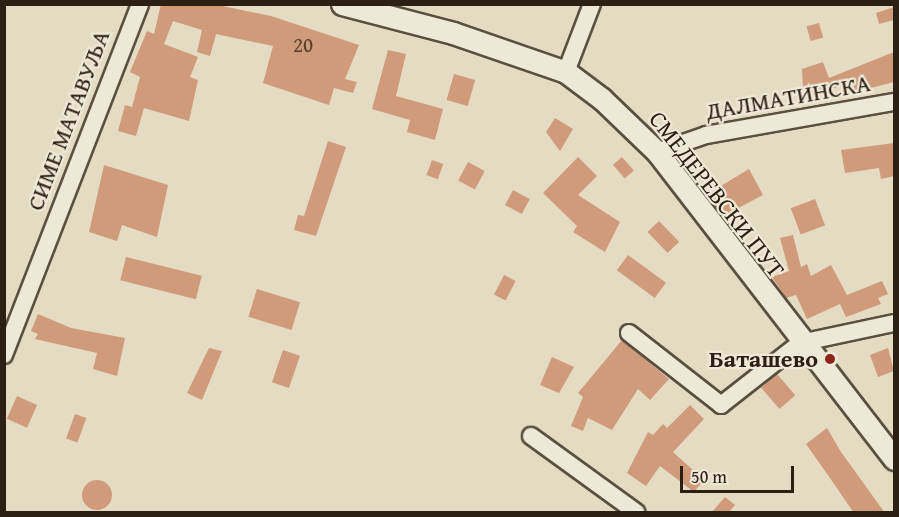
<!DOCTYPE html>
<html>
<head>
<meta charset="utf-8">
<style>
  body { margin:0 }
  #map { position:relative; width:899px; height:517px; overflow:hidden; background:#e4dbc2; font-family:"Gentium Book Plus",serif }
  div>[style] { position:absolute }
  .building>* { inset:0; background:#cf9b7b; transform-origin:0 0 }
  .round { border-radius:50% }
  .roads { filter:drop-shadow(2px 0 #5a4f40) drop-shadow(-2px 0 #5a4f40) drop-shadow(0 2px #5a4f40) drop-shadow(0 -2px #5a4f40) }
  .minor>* { height:16px; margin:-8px; padding:0 8px; transform-origin:8px; border-radius:8px; background:#ede8d7 }
  .tertiary>* { height:21px; margin:-10.5px; padding:0 10.5px; transform-origin:10.5px; border-radius:10.5px; background:#ede8d7 }
  .dots>* { width:16px; height:16px; translate:-50% -50%; box-sizing:border-box; border:3px solid #ede8d7; border-radius:50% }
  span { translate:-50% -50%; white-space:nowrap; text-align:center; line-height:1.15; -webkit-text-stroke:4.5px #ede8d7; paint-order:stroke }
  .number-label { font-size:21px; color:#553f2e }
  .number-label span { -webkit-text-stroke-width:0 }
  .street-label { font-size:24px; color:#2c2015 }
  .poi-label { font-size:24px; color:#2c2015; font-weight:700 }
  .right { translate:-100% -50%; text-align:right }
  .frame { position:absolute; inset:0; border:6px solid #2c2015; pointer-events:none }
  .scale { position:absolute; left:680px; top:466px; width:114px; height:27px; box-sizing:border-box; border:3px solid #2c2015; border-top:0; padding-left:8px; font-size:18px; line-height:21px; white-space:nowrap; color:#2c2015; -webkit-text-stroke:4px #ede8d7; paint-order:stroke }
</style>
</head>
<body>
<div id="map">
  <div class="building">
    <div style="clip-path:polygon(161px 4px,213px 4px,271px 16px,359px 45px,345px 79px,357px 82px,353px 93px,334px 88px,329px 105px,263px 83px,273px 46px,216px 34px,210px 56px,197px 52px,202px 30px,173px 21px,164px 44px,198px 57px,190px 77px,198px 80px,189px 121px,144px 108px,136px 136px,118px 131px,125px 105px,132px 107px,140px 77px,130px 72px,147px 31px,154px 34px)"></div>
    <div style="clip-path:polygon(894px 7px,894px 20px,879px 24px,876px 13px)"></div>
    <div style="left:819px;top:23px;width:15px;height:13px;rotate:74deg"></div>
    <div style="clip-path:polygon(388px 50px,406px 54px,396px 96px,443px 109px,435px 140px,407px 132px,410px 120px,372px 109px)"></div>
    <div style="clip-path:polygon(894px 52px,894px 82px,856px 92px,852px 82px,811px 96px,808px 87px,803px 89px,802px 69px,823px 62px,829px 78px)"></div>
    <div style="left:454px;top:74px;width:22px;height:27px;rotate:16deg"></div>
    <div style="clip-path:polygon(555px 118px,573px 129px,560px 151px,546px 132px)"></div>
    <div style="clip-path:polygon(328px 141px,346px 147px,316px 236px,294px 230px,298px 215px,304px 216px)"></div>
    <div style="clip-path:polygon(894px 143px,894px 176px,881px 179px,879px 168px,845px 173px,841px 150px)"></div>
    <div style="clip-path:polygon(578px 157px,597px 176px,578px 195px,620px 222px,605px 252px,573px 232px,577px 226px,543px 193px)"></div>
    <div style="left:622px;top:157px;width:18px;height:12px;rotate:49deg"></div>
    <div style="left:432px;top:160px;width:12px;height:16px;rotate:20deg"></div>
    <div style="left:468px;top:162px;width:19px;height:21px;rotate:28deg"></div>
    <div style="clip-path:polygon(104px 165px,168px 185px,157px 237px,122px 225px,117px 241px,89px 232px)"></div>
    <div style="clip-path:polygon(749px 169px,763px 195px,723px 216px,706px 195px)"></div>
    <div style="left:513px;top:190px;width:19px;height:17px;rotate:28deg"></div>
    <div style="left:815px;top:199px;width:28px;height:26px;rotate:69deg"></div>
    <div style="left:659px;top:221px;width:29px;height:16px;rotate:46deg"></div>
    <div style="clip-path:polygon(793px 235px,801px 267px,807px 264px,811px 276px,831px 265px,847px 295px,882px 281px,888px 294px,878px 298px,881px 304px,846px 317px,840px 304px,807px 319px,796px 295px,786px 298px,772px 277px,789px 271px,780px 238px)"></div>
    <div style="left:628px;top:255px;width:47px;height:19px;rotate:36deg"></div>
    <div style="left:126px;top:257px;width:78px;height:24px;rotate:14deg"></div>
    <div style="left:504px;top:275px;width:13px;height:22px;rotate:27deg"></div>
    <div style="left:257px;top:289px;width:45px;height:29px;rotate:17deg"></div>
    <div style="clip-path:polygon(38px 314px,71px 328px,125px 338px,117px 376px,93px 369px,97px 353px,35px 339px,38px 334px,31px 331px)"></div>
    <div style="clip-path:polygon(622px 340px,669px 379px,650px 400px,638px 389px,612px 430px,588px 418px,583px 431px,571px 426px,583px 397px,578px 393px)"></div>
    <div style="clip-path:polygon(209px 348px,222px 351px,202px 400px,187px 393px)"></div>
    <div style="clip-path:polygon(888px 348px,894px 371px,878px 377px,870px 355px)"></div>
    <div style="left:283px;top:350px;width:18px;height:34px;rotate:19deg"></div>
    <div style="clip-path:polygon(552px 357px,574px 367px,559px 393px,540px 385px)"></div>
    <div style="left:777px;top:374px;width:28px;height:21px;rotate:49deg"></div>
    <div style="left:17px;top:396px;width:22px;height:25px;rotate:24deg"></div>
    <div style="clip-path:polygon(690px 405px,704px 419px,673px 452px,704px 480px,694px 492px,660px 466px,646px 486px,627px 473px,648px 432px,653px 435px,663px 424px,667px 428px)"></div>
    <div style="left:75px;top:414px;width:12px;height:26px;rotate:20deg"></div>
    <div style="clip-path:polygon(827px 428px,841px 452px,885px 513px,854px 513px,832px 481px,806px 444px)"></div>
    <div class="round" style="left:82px;top:480px;width:30px;height:30px"></div>
    <div style="clip-path:polygon(725px 497px,735px 505px,728px 513px,711px 513px)"></div>
  </div>
  <div class="roads">
    <div class="minor">
      <div style="left:566px;top:72px;width:73px;rotate:-69.1deg"></div>
      <div style="left:657px;top:152px;width:52px;rotate:-19.1deg"></div>
      <div style="left:706px;top:135px;width:191px;rotate:-10deg"></div>
      <div style="left:629px;top:333px;width:117px;rotate:38deg"></div>
      <div style="left:721px;top:405px;width:100px;rotate:-38.1deg"></div>
      <div style="left:800px;top:343px;width:96px;rotate:-12deg"></div>
      <div style="left:4px;top:355px;width:376px;rotate:-68.8deg"></div>
      <div style="left:531px;top:436px;width:130px;rotate:35.9deg"></div>
    </div>
    <div class="tertiary">
      <div style="left:342px;top:4px;width:115px;rotate:14.6deg"></div>
      <div style="left:453px;top:33px;width:120px;rotate:19deg"></div>
      <div style="left:566px;top:72px;width:45px;rotate:36.9deg"></div>
      <div style="left:602px;top:99px;width:76px;rotate:43.9deg"></div>
      <div style="left:657px;top:152px;width:388px;rotate:52.3deg"></div>
    </div>
  </div>
  <div class="dots">
    <div style="left:830px;top:359px;background:#8f2418"></div>
  </div>
  <div class="number-label">
    <span style="left:303px;top:45px">20</span>
  </div>
  <div class="street-label">
    <span style="left:788px;top:97px;rotate:-10deg">ДАЛМАТИНСКА</span>
    <span style="left:68px;top:120px;rotate:-69deg">СИМЕ МАТАВУЉА</span>
    <span style="left:717px;top:194px;rotate:52deg">СМЕДЕРЕВСКИ ПУТ</span>
  </div>
  <div class="poi-label">
    <span class="right" style="left:818px;top:359px">Баташево</span>
  </div>
  <div class="frame"></div>
  <div class="scale">50 m</div>
</div>
</body>
</html>
